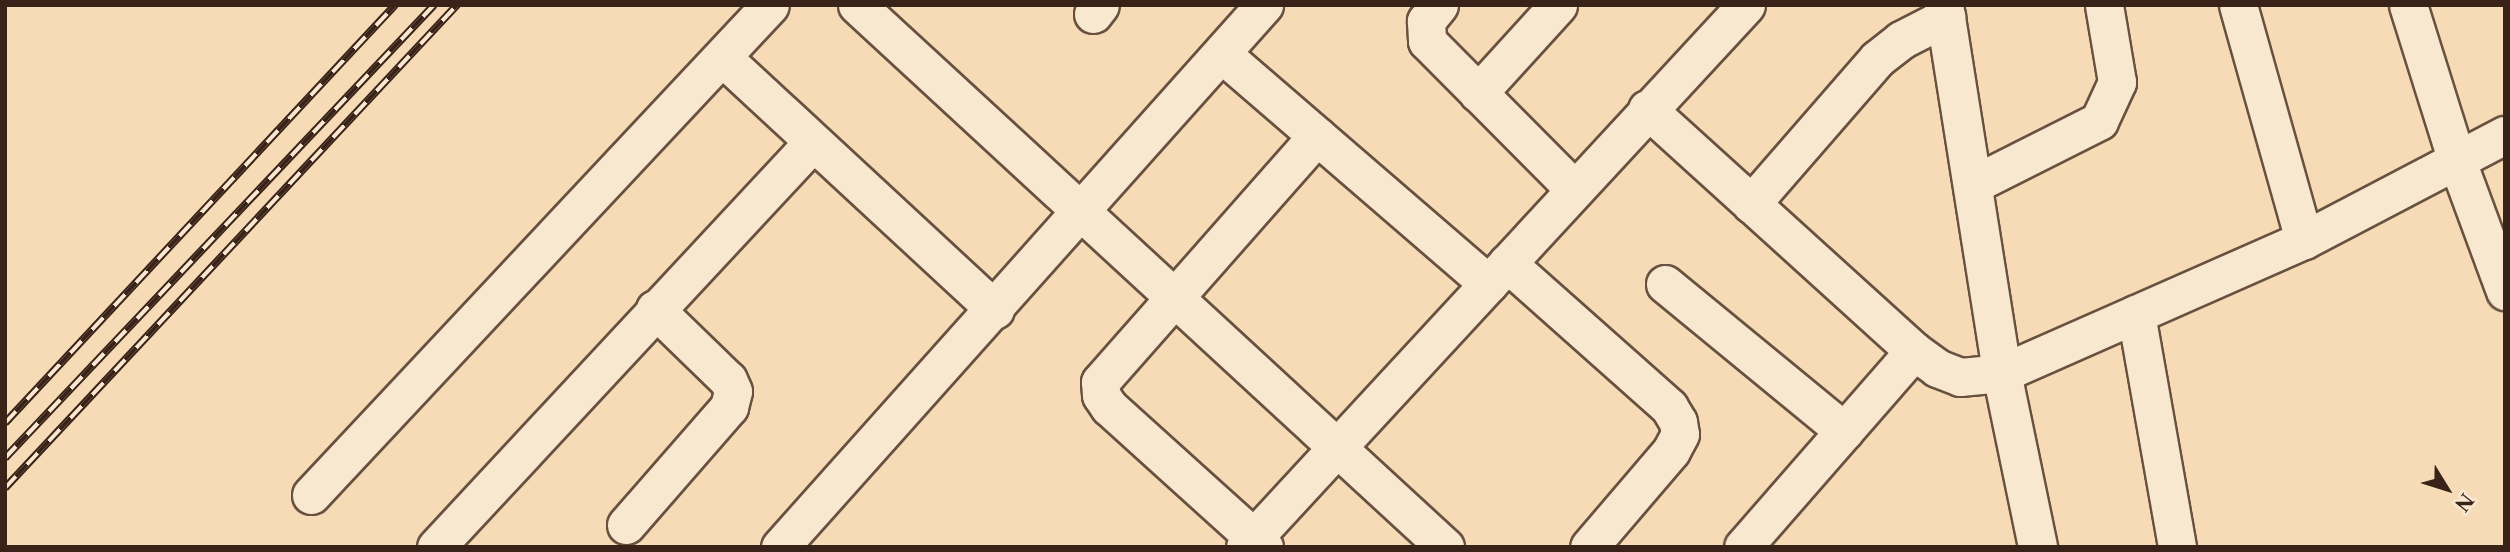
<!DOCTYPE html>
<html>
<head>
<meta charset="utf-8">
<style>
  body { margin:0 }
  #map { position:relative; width:2510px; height:552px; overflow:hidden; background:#f6dbb6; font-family:"Libre Caslon Text",serif }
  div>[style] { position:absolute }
  .roads { filter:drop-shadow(2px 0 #685140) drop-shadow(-2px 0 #685140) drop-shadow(0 2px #685140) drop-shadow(0 -2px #685140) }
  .street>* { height:37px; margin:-18.5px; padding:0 18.5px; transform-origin:18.5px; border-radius:18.5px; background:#f9e8d0 }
  .secondary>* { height:38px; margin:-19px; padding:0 19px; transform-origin:19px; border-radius:19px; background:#f9e8d0 }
  .rail>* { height:8px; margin-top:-4px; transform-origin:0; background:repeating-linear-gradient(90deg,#f9e8d0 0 16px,#392318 0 32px); box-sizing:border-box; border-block:2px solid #392318 }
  span { translate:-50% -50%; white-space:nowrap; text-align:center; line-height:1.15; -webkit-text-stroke:6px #f9e8d0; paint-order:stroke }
  .frame { position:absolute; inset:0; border:7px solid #392318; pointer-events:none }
  .north { position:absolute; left:2412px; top:454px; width:70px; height:70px; -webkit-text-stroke:5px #f9e8d0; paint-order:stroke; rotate:128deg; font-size:19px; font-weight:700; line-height:28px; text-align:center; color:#392318 }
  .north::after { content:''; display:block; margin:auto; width:24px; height:32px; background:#392318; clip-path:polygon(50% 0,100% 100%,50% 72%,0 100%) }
</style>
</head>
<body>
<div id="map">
  <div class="roads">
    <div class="street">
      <div style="left:857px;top:5px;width:800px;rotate:42.67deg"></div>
      <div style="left:1439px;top:5px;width:21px;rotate:129deg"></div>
      <div style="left:1426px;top:21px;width:20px;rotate:87deg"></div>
      <div style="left:1427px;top:41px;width:209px;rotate:45.2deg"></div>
      <div style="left:2238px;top:5px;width:244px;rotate:74.3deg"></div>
      <div style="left:2408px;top:5px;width:164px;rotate:72.6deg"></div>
      <div style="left:2457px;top:161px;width:139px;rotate:69.7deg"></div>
      <div style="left:1093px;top:14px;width:11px;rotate:-52deg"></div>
      <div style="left:1222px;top:54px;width:352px;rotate:40.8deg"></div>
      <div style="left:722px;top:57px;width:372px;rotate:42.8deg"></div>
      <div style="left:1478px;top:93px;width:119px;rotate:-47.7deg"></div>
      <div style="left:1647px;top:109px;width:360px;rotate:42.2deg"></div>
      <div style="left:1914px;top:351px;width:29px;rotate:36deg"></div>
      <div style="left:1937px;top:368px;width:25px;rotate:21deg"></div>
      <div style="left:1960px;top:377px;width:42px;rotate:-5.4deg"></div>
      <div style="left:2002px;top:373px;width:330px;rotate:-23.8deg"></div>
      <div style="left:2304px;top:240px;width:227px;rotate:-27.6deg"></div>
      <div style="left:1974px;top:184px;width:140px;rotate:-26.7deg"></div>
      <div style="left:2099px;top:121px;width:43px;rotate:-65.2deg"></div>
      <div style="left:2117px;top:82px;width:78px;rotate:-99.6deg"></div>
      <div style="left:1751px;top:204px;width:192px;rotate:-49deg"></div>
      <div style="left:1877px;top:59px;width:31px;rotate:-38deg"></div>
      <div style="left:1901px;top:40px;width:51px;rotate:-27.1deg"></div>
      <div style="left:1507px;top:263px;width:217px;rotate:41.6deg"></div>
      <div style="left:1669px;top:407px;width:17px;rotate:59deg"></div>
      <div style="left:1678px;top:422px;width:12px;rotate:81deg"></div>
      <div style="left:1680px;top:434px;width:19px;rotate:118deg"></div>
      <div style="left:1671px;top:451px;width:126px;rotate:130.5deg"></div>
      <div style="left:1665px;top:284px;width:232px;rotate:39.4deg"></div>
      <div style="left:2136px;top:314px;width:237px;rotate:80deg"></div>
      <div style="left:311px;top:495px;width:671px;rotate:-46.87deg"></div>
      <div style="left:626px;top:525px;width:157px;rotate:-48.9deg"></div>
      <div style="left:729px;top:407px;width:16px;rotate:-76deg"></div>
      <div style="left:733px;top:391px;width:12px;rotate:-114deg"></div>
      <div style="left:728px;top:380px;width:102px;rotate:-135.8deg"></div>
      <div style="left:436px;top:547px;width:553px;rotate:-47.05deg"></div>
      <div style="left:780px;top:547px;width:727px;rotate:-48.24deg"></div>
      <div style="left:1245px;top:547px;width:738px;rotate:-47.25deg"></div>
      <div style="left:1264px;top:547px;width:209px;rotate:-137.9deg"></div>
      <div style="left:1109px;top:407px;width:14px;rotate:-124deg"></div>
      <div style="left:1101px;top:395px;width:13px;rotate:-94deg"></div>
      <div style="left:1100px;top:382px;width:328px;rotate:-48.6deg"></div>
      <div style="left:1743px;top:547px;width:260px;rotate:-48.9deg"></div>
    </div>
    <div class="secondary">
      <div style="left:1944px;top:5px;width:373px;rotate:81deg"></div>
      <div style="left:2002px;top:373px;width:178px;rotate:78.3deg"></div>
    </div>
  </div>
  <div class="rail">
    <div style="left:5px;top:423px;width:572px;rotate:-46.98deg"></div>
    <div style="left:5px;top:458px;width:624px;rotate:-46.56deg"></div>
    <div style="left:5px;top:488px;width:662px;rotate:-46.9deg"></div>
  </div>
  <div class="frame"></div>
  <div class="north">N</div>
</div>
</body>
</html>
